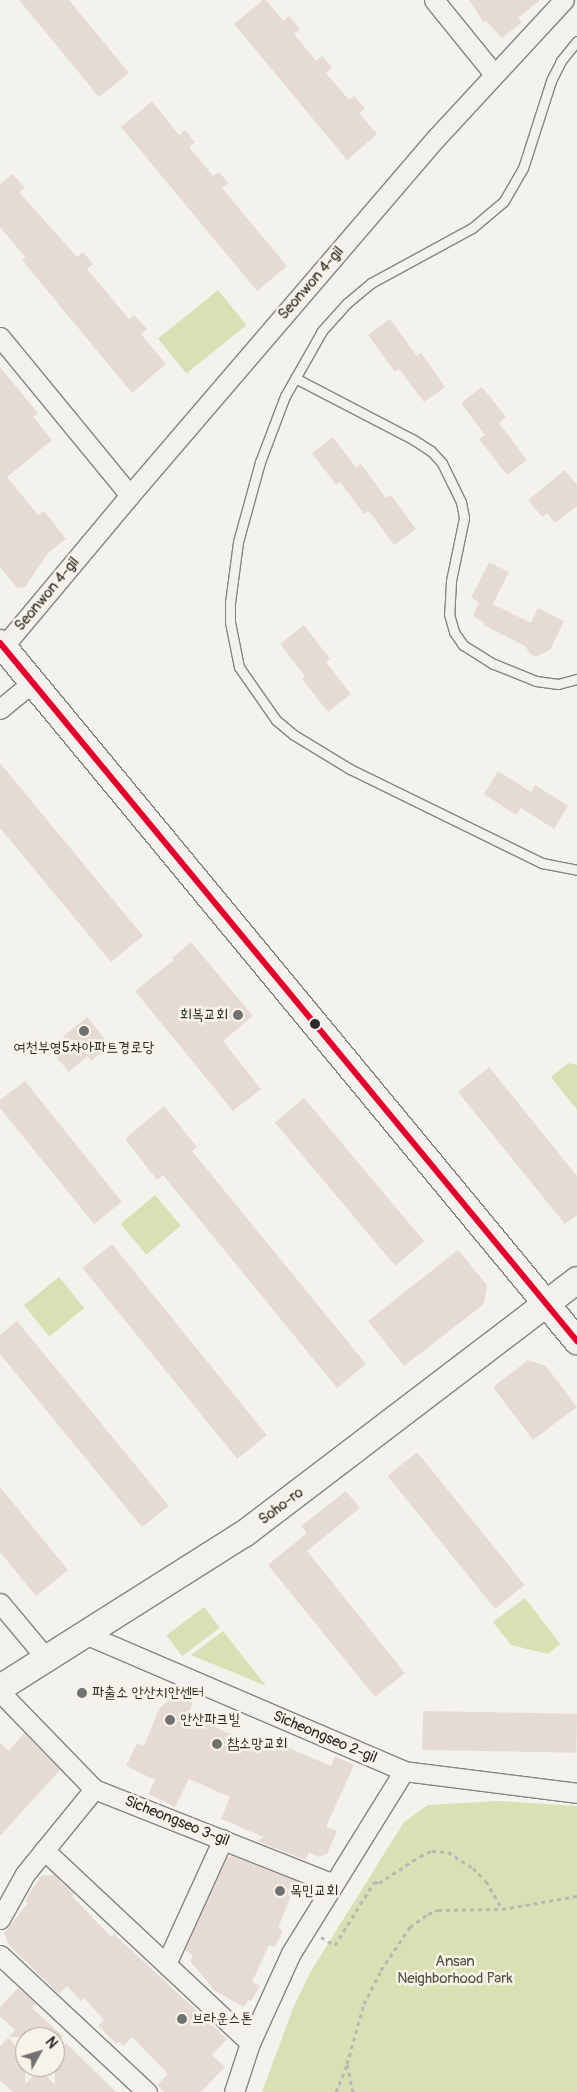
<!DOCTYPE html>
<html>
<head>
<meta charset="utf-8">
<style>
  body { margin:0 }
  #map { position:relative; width:577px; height:2092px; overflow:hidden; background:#f4f2ec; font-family:Pangolin,"Poor Story",sans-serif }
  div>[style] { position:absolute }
  .green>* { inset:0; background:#d9e0b4; transform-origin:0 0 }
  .building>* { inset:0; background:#e6dbd4; transform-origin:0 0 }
  .path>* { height:3px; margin-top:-1.5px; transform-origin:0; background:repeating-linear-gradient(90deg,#b8b7b5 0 4px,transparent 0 8px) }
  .roads { filter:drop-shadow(1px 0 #858582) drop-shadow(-1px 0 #858582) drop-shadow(0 1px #858582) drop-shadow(0 -1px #858582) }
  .lane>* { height:9px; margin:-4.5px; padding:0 4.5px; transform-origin:4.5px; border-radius:4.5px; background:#f2f1ed }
  .street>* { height:19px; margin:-9.5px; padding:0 9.5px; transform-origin:9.5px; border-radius:9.5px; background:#f2f1ed }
  .secondary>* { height:26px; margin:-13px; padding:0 13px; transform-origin:13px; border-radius:13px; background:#f2f1ed }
  .bus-1>* { height:6px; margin:-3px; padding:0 3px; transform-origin:3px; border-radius:3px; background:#e4002b }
  .dots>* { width:14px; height:14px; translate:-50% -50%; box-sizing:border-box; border:2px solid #f7f3e8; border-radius:50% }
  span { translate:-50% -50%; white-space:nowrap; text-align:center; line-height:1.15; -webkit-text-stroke:5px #f7f3e8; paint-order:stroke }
  .street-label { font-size:15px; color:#2b2b2b }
  .poi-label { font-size:15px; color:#2b2b2b }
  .right { translate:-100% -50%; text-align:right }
  .left { translate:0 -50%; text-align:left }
  .park-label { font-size:15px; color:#515542 }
  .north { position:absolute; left:15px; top:2027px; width:50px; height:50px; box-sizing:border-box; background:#f7f3e8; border:1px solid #a5a39c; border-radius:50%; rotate:51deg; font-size:14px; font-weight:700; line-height:20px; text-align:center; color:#2b2b2b }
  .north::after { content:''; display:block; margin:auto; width:18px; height:22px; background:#71716f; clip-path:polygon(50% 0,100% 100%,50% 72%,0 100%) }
</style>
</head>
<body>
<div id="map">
  <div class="green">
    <div style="left:218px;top:290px;width:45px;height:77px;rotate:51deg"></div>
    <div style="clip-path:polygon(568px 1063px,577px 1065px,577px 1110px,551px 1077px)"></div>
    <div style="left:155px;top:1195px;width:40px;height:45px;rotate:50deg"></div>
    <div style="left:59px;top:1277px;width:40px;height:45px;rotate:51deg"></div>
    <div style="clip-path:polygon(525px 1598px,560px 1644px,548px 1654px,511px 1645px,493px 1622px)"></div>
    <div style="left:204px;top:1607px;width:26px;height:47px;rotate:53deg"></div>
    <div style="clip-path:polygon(223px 1631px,266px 1686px,191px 1655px)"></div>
    <div style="clip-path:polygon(499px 1801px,577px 1806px,577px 2092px,262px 2092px,293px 2008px,311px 1971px,404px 1822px,428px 1805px)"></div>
  </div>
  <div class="building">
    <div style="clip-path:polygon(19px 0,69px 0,129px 73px,99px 97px)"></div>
    <div style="clip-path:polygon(263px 0,266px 0,283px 21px,289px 16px,300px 29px,294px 34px,316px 61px,322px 56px,332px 67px,326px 73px,349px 100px,354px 96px,365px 108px,359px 113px,377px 134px,347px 160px,234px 24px)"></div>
    <div style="clip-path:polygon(469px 0,540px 0,518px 18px,522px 22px,502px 38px,486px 21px,484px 23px)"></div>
    <div style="clip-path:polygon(152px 101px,179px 135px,185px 130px,195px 142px,189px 147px,213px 176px,219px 172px,228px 183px,222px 188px,287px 266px,257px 291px,121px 127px)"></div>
    <div style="clip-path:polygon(13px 174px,25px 188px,19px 192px,77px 257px,83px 252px,93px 264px,87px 269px,129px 319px,134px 315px,147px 329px,141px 334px,166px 364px,132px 393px,22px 260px,25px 257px,0 227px,0 184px)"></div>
    <div style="clip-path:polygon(390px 319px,417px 356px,421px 353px,445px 387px,424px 402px,399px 369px,395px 372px,368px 335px)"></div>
    <div style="clip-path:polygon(0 367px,38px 413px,33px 417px,52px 440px,7px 477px,38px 515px,44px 511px,66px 539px,48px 553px,25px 587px,17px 588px,0 567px)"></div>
    <div style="clip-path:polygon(482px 387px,506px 417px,499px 423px,527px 460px,507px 475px,479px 439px,485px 435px,461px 403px)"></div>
    <div style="clip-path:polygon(333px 437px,356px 468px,361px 464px,386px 498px,391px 495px,416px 529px,394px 545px,369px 511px,364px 514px,340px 482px,336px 485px,312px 453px)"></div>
    <div style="clip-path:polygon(565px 470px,577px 485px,577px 506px,555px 523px,547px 513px,542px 517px,528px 500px)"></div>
    <div style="clip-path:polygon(489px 562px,509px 572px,493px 604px,531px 623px,538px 608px,564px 621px,550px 650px,537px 656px,531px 655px,525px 646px,483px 625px,484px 622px,473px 616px,479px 602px,471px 598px)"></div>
    <div style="clip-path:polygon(304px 625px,330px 659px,326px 662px,351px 694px,328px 712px,302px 679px,305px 676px,280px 644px)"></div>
    <div style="clip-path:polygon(0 763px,143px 936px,111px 962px,0 828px)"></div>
    <div style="clip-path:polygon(498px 771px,531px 792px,535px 785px,568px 806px,554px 829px,521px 808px,516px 815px,484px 794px)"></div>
    <div style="clip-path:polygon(191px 942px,253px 1016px,223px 1041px,261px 1089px,233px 1111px,135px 991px,174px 960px,172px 958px)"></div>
    <div style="clip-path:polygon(87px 1017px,110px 1045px,91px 1061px,87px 1056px,69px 1072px,49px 1048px)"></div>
    <div style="clip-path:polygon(489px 1067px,577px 1176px,577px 1215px,565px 1224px,458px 1092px)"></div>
    <div style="clip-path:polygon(25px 1081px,122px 1202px,94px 1224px,0 1108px,0 1100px)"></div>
    <div style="left:304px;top:1098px;width:187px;height:38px;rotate:50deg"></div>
    <div style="clip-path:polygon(164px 1106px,197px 1147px,192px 1151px,366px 1364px,337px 1388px,163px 1175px,157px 1180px,125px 1139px)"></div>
    <div style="left:112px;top:1244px;width:246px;height:38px;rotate:51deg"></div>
    <div style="clip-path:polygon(458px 1250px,487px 1285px,484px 1304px,404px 1366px,368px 1321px)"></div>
    <div style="clip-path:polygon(17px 1321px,169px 1506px,142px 1527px,0 1354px,0 1335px)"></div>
    <div style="clip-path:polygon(528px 1360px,546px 1366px,577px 1407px,533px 1440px,493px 1387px)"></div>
    <div style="left:417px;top:1452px;width:171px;height:38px;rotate:51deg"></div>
    <div style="clip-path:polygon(0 1487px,68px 1570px,36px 1596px,0 1552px)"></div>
    <div style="clip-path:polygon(346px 1491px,360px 1508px,307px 1551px,405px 1673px,375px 1697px,268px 1565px,307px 1533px,301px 1526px)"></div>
    <div style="clip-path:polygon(174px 1695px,193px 1703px,187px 1715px,262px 1748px,266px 1738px,331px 1766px,335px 1756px,354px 1765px,326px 1827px,337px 1831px,327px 1854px,318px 1857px,309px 1852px,305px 1860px,257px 1841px,264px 1837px,221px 1819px,230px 1797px,189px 1779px,175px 1807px,148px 1794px,155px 1780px,126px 1766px,137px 1743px,144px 1746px,159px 1709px)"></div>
    <div style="left:423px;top:1711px;width:154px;height:39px;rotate:1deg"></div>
    <div style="clip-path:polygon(24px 1733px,60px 1770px,0 1836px,0 1743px,9px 1751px)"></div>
    <div style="clip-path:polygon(232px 1856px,297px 1881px,278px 1928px,283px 1931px,275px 1947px,269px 1945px,252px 1982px,260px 1986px,251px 2001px,248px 2000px,244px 2007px,215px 1991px,190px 1961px,193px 1955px,185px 1950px,227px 1858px)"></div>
    <div style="clip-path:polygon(54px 1875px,74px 1894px,72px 1896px,111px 1937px,114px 1934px,227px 2039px,212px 2055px,225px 2067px,201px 2092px,165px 2092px,157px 2085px,168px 2074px,132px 2037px,123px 2046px,119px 2042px,116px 2044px,98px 2025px,104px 2020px,84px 1998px,81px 2001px,67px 1986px,59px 1994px,8px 1944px,4px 1933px,28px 1903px,25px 1901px,41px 1876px)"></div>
    <div style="clip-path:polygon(18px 1988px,36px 2004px,32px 2008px,64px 2037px,9px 2037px,15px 2030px,0 2016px,0 2007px)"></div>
    <div style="clip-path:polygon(8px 2038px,25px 2055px,25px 2084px,40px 2069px,55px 2085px,55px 2054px,66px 2043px,116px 2092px,13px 2092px,0 2080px,0 2046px)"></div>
  </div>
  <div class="path">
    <div style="left:321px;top:1937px;width:16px;rotate:30deg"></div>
    <div style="left:335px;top:1945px;width:74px;rotate:-58.2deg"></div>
    <div style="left:374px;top:1882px;width:5px;rotate:11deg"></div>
    <div style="left:379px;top:1883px;width:49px;rotate:-33.4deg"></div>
    <div style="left:420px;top:1856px;width:13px;rotate:-23deg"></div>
    <div style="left:432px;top:1851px;width:16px;rotate:4deg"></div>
    <div style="left:448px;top:1852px;width:30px;rotate:33deg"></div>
    <div style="left:473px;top:1868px;width:18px;rotate:45deg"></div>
    <div style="left:486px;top:1881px;width:32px;rotate:60deg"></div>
    <div style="left:336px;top:2092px;width:29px;rotate:-68deg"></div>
    <div style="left:353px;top:2092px;width:29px;rotate:-102deg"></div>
    <div style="left:347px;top:2064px;width:62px;rotate:-74.2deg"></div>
    <div style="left:364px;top:2004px;width:38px;rotate:-63deg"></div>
    <div style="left:381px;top:1970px;width:52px;rotate:-56deg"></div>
    <div style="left:410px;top:1927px;width:22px;rotate:-36deg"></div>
    <div style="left:428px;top:1914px;width:11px;rotate:-22deg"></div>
    <div style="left:438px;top:1910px;width:64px;rotate:-0.9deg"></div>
    <div style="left:502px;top:1909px;width:76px;rotate:-9.8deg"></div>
  </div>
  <div class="roads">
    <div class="lane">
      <div style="left:577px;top:41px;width:26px;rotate:129deg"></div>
      <div style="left:561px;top:61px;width:22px;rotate:117deg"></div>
      <div style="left:551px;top:81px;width:91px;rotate:107.8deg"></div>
      <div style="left:523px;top:168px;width:39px;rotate:120deg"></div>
      <div style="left:503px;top:202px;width:40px;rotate:140deg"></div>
      <div style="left:472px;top:228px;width:115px;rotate:151.4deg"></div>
      <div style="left:371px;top:283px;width:31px;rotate:140deg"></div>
      <div style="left:347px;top:303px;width:38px;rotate:132deg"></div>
      <div style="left:322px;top:331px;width:75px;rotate:119.6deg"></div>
      <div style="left:285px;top:396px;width:71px;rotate:110.7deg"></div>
      <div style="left:260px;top:462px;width:83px;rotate:105.4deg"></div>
      <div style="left:238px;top:542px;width:62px;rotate:97.5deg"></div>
      <div style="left:230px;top:603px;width:19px;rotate:90deg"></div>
      <div style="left:230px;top:622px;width:46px;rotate:78.7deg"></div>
      <div style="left:239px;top:667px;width:65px;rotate:55.1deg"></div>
      <div style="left:276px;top:720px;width:23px;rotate:40deg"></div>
      <div style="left:294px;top:735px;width:66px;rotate:31.3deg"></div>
      <div style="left:350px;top:769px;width:214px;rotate:26.1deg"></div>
      <div style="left:542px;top:863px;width:36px;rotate:11deg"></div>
      <div style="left:295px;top:378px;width:134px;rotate:27.5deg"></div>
      <div style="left:414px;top:440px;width:20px;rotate:33deg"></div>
      <div style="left:431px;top:451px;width:16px;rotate:47deg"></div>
      <div style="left:442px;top:463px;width:43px;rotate:64deg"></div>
      <div style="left:461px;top:502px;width:16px;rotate:79deg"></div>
      <div style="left:464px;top:518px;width:64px;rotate:101.7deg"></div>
      <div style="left:451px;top:581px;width:33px;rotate:93deg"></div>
      <div style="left:449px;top:614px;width:19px;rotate:74deg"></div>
      <div style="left:454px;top:632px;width:16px;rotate:55deg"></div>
      <div style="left:463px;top:645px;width:36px;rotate:32deg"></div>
      <div style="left:494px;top:664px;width:45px;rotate:22deg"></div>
      <div style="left:536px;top:681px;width:22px;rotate:8deg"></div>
      <div style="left:558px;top:684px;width:20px;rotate:-15deg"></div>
    </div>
    <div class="street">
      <div style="left:434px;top:0;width:95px;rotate:51deg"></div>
      <div style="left:0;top:337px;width:205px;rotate:50.6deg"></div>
      <div style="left:3px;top:647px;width:198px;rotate:-50.1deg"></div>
      <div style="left:130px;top:495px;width:470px;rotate:-49.4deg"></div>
      <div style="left:436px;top:138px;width:188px;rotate:-47.2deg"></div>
      <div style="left:0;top:709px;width:43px;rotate:-39.3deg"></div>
      <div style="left:0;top:1603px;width:72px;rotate:50.1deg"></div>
      <div style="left:85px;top:1634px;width:347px;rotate:23.2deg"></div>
      <div style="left:404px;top:1771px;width:174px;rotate:7.2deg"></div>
      <div style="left:0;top:1692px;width:135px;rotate:45.9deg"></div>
      <div style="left:44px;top:1850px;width:282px;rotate:43.1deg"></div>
      <div style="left:0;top:1919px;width:51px;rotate:-60.9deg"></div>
      <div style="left:25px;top:1874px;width:109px;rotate:-50.9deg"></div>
      <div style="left:94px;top:1789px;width:256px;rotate:21.6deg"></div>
      <div style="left:0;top:1955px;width:201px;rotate:43deg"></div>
      <div style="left:166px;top:1964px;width:137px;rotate:-65.5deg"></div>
      <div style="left:234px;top:2092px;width:52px;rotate:-71.9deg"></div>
      <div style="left:250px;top:2043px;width:99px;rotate:-65.5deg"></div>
      <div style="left:291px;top:1953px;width:214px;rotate:-58.2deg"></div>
    </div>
    <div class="secondary">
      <div style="left:0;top:643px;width:906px;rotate:50.42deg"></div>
      <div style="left:0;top:1688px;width:289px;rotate:-32.3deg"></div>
      <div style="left:244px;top:1534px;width:419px;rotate:-37.3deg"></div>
    </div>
  </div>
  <div class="bus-1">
    <div style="left:0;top:643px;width:906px;rotate:50.42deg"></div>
  </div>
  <div class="dots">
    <div style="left:238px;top:1015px;background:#71716f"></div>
    <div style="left:315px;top:1024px;background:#2b2b2b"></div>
    <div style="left:84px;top:1031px;background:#71716f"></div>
    <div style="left:82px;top:1693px;background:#71716f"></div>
    <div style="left:170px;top:1720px;background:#71716f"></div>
    <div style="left:217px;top:1744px;background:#71716f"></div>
    <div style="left:280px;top:1891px;background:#71716f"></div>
    <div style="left:182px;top:2019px;background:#71716f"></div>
  </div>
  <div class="street-label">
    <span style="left:311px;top:283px;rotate:-49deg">Seonwon 4-gil</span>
    <span style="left:47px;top:594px;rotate:-50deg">Seonwon 4-gil</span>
    <span style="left:281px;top:1506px;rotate:-37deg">Soho-ro</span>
    <span style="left:325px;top:1737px;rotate:23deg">Sicheongseo 2-gil</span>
    <span style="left:177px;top:1821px;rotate:22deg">Sicheongseo 3-gil</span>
  </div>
  <div class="poi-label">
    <span class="right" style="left:228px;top:1015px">회복교회</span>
    <span style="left:84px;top:1048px">여천부영5차아파트경로당</span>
    <span class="left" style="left:92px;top:1693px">파출소 안산치안센터</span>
    <span class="left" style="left:180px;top:1720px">안산파크빌</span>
    <span class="left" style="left:227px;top:1744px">참소망교회</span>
    <span class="left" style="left:290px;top:1891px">목민교회</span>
    <span class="left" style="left:192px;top:2019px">브라운스톤</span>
  </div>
  <div class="park-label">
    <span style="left:455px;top:1970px">Ansan<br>Neighborhood Park</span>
  </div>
  <div class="north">N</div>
</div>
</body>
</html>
